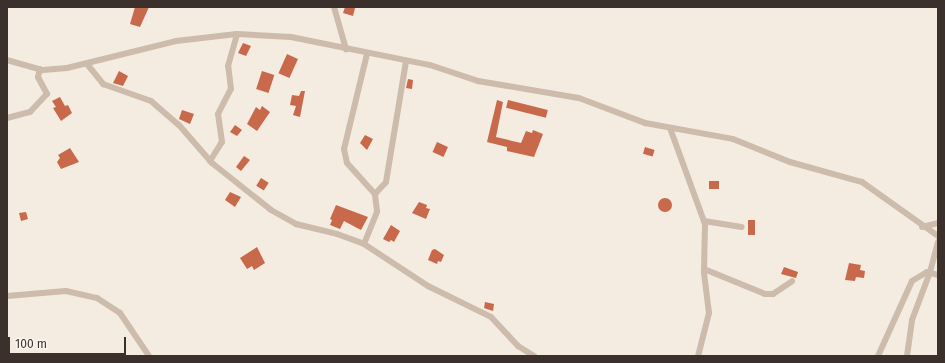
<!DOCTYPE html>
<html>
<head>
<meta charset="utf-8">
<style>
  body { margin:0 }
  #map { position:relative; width:945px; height:363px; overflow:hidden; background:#f4ebe1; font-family:"Fira Sans",sans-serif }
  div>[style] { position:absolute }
  .building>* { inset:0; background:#c8694b; transform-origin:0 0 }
  .round { border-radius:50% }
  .minor>* { height:6px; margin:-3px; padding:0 3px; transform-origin:3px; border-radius:3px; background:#cdbbac }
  span { translate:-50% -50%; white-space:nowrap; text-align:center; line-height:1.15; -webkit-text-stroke:3px #fbf5ee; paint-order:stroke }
  .frame { position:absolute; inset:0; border:8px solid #3b302b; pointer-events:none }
  .scale { position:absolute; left:8px; top:337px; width:118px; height:18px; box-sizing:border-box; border:2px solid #3b302b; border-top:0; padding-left:5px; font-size:12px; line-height:14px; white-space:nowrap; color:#3b302b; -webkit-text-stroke:3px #fbf5ee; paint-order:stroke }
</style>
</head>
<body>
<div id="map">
  <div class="building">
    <div style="clip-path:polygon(135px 7px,149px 7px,140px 27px,130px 24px)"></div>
    <div style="clip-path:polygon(345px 7px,355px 8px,353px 16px,343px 13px)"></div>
    <div style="clip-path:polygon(243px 43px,251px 46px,246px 56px,238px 53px)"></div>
    <div style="left:287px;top:54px;width:12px;height:21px;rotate:24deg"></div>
    <div style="clip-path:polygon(119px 71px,128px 76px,123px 86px,113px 83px)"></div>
    <div style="left:262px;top:71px;width:13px;height:19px;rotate:18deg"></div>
    <div style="clip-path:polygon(408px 79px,413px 80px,412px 89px,406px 88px)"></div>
    <div style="clip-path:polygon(301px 91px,305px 91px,300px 117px,293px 115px,296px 106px,290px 105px,292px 95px,299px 96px)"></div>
    <div style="clip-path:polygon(60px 97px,65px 106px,68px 105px,72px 113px,61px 121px,53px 108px,56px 107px,52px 101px)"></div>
    <div style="clip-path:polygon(497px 100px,503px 102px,496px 137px,521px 143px,526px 131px,532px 133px,533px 130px,543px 134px,534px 157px,507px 151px,507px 147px,487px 142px)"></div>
    <div style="left:508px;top:100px;width:41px;height:8px;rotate:14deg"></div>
    <div style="clip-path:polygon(262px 106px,270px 112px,257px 131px,247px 124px,256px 107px,260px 110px)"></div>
    <div style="clip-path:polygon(182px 110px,194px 114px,190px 124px,179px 119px)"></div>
    <div style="clip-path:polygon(235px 125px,242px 130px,237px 136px,230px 132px)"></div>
    <div style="clip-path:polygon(365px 135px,373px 139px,367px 150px,360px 143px)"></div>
    <div style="left:437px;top:142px;width:12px;height:11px;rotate:24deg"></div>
    <div style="left:645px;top:147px;width:10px;height:7px;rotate:17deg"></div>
    <div style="clip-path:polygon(70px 148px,79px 162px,61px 169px,57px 162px,60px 158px,58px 155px)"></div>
    <div style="clip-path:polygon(244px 156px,250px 160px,241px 171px,236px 167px)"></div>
    <div style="left:261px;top:178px;width:9px;height:9px;rotate:32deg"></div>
    <div style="left:709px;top:181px;width:10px;height:8px"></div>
    <div style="clip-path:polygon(230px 192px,241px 197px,235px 207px,225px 200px)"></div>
    <div class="round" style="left:658px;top:198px;width:14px;height:14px"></div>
    <div style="clip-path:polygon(419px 202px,427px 205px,426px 208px,430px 209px,426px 219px,412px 213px)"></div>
    <div style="clip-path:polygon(336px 205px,368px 217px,361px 230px,344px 221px,340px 229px,330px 225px,332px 220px,330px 219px)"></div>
    <div style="clip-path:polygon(26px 212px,28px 219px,21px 221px,19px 213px)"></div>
    <div style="left:748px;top:220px;width:7px;height:15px"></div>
    <div style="clip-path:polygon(391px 225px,400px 231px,394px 242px,391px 240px,389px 242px,383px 239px)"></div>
    <div style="clip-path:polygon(257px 247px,265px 263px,254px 270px,252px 266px,247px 269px,240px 258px)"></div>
    <div style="clip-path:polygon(435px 249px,444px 255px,441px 262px,438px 261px,437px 264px,428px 260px,432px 250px)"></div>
    <div style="clip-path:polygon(849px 263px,861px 265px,860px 270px,865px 271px,864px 278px,856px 277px,855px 281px,845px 280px)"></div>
    <div style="clip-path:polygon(784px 267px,798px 272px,796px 278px,781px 274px)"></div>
    <div style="clip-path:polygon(485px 302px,494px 304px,493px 311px,484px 308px)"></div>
  </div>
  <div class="minor">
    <div style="left:334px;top:7px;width:44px;rotate:74.1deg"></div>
    <div style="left:367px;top:54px;width:98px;rotate:103.6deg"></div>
    <div style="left:344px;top:149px;width:14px;rotate:78deg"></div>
    <div style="left:347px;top:163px;width:42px;rotate:47.9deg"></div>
    <div style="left:7px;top:60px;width:37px;rotate:16deg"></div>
    <div style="left:43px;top:70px;width:24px;rotate:-5deg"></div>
    <div style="left:67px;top:68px;width:112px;rotate:-13.9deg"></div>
    <div style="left:176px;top:41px;width:61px;rotate:-6.5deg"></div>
    <div style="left:237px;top:34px;width:54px;rotate:3.2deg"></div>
    <div style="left:291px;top:37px;width:142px;rotate:11.4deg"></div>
    <div style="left:430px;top:65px;width:51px;rotate:18.4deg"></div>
    <div style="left:478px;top:81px;width:102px;rotate:9.6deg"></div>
    <div style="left:579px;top:98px;width:71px;rotate:20.7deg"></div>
    <div style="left:645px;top:123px;width:89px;rotate:10.3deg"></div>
    <div style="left:733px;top:139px;width:61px;rotate:22deg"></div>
    <div style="left:790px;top:162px;width:75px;rotate:15.5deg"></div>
    <div style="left:862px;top:182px;width:93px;rotate:35.4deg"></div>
    <div style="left:87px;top:64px;width:26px;rotate:51deg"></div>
    <div style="left:103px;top:84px;width:51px;rotate:19.5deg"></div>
    <div style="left:151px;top:101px;width:37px;rotate:41deg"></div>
    <div style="left:179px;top:125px;width:50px;rotate:49deg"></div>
    <div style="left:212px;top:163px;width:75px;rotate:38.5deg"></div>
    <div style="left:271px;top:210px;width:29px;rotate:29deg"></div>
    <div style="left:296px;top:224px;width:42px;rotate:13.7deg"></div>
    <div style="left:337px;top:234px;width:29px;rotate:20deg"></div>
    <div style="left:364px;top:244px;width:77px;rotate:33.3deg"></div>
    <div style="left:428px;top:286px;width:70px;rotate:26.2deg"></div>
    <div style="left:491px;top:317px;width:40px;rotate:47deg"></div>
    <div style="left:518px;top:346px;width:19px;rotate:32deg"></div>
    <div style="left:7px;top:118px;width:24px;rotate:-15deg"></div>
    <div style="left:30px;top:112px;width:25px;rotate:-47deg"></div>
    <div style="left:47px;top:94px;width:19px;rotate:-118deg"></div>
    <div style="left:38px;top:77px;width:8px;rotate:-76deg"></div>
    <div style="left:670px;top:128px;width:102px;rotate:70deg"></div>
    <div style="left:705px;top:224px;width:49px;rotate:91.2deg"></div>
    <div style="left:704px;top:273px;width:40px;rotate:82.9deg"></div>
    <div style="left:709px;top:313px;width:44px;rotate:104.3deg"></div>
    <div style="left:210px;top:161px;width:22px;rotate:-58deg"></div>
    <div style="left:222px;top:142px;width:28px;rotate:-98deg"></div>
    <div style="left:218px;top:114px;width:28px;rotate:-63deg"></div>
    <div style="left:231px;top:89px;width:23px;rotate:-97deg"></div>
    <div style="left:228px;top:66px;width:33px;rotate:-74deg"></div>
    <div style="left:704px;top:221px;width:38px;rotate:9deg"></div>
    <div style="left:922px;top:227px;width:16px;rotate:-14deg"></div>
    <div style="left:364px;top:244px;width:35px;rotate:-68deg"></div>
    <div style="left:377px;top:211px;width:17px;rotate:-97deg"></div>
    <div style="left:375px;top:194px;width:16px;rotate:-47deg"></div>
    <div style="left:386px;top:182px;width:123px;rotate:-80.6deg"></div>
    <div style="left:704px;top:269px;width:66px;rotate:22.3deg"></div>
    <div style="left:765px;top:294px;width:8px"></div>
    <div style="left:773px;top:294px;width:23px;rotate:-34deg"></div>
    <div style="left:7px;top:296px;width:59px;rotate:-4.8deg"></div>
    <div style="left:66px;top:291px;width:32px;rotate:13deg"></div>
    <div style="left:97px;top:298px;width:27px;rotate:33deg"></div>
    <div style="left:120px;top:313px;width:52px;rotate:56deg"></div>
    <div style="left:878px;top:356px;width:82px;rotate:-65.6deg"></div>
    <div style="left:912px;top:281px;width:17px;rotate:-31deg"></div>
    <div style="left:927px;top:272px;width:11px;rotate:15deg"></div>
    <div style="left:907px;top:356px;width:36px;rotate:-82deg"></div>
    <div style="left:912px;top:320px;width:51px;rotate:-69.4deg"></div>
    <div style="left:930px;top:272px;width:31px;rotate:-75deg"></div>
  </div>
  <div class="frame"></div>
  <div class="scale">100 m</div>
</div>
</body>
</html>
